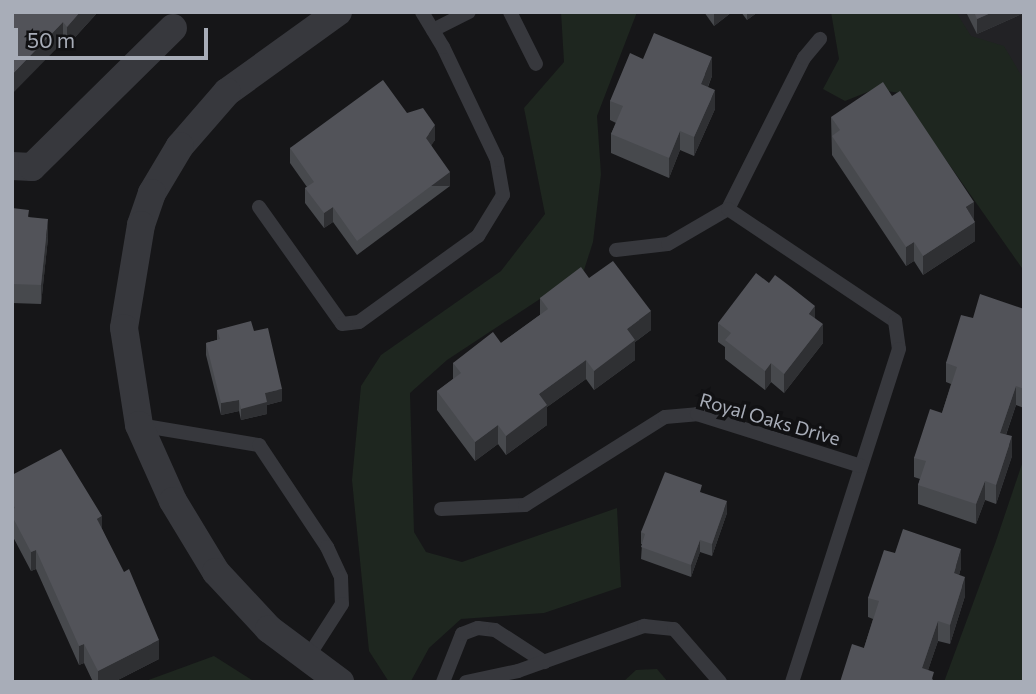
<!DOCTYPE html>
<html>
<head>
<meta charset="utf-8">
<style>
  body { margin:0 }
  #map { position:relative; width:1036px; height:694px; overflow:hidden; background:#161618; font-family:Commissioner,sans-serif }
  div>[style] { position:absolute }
  .built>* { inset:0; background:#222225 }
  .green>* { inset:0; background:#1e261f }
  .lane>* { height:14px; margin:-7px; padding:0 7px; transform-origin:7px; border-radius:7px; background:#37383d }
  .street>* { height:28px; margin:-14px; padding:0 14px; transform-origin:14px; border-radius:14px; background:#37383d }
  .wall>* { inset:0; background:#47494d }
  .shaded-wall>* { inset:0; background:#2f3033; transform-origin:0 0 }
  .building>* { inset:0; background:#525359 }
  span { translate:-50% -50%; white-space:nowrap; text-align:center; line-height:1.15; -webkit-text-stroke:7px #111113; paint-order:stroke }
  .street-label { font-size:19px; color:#a8adb8 }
  .frame { position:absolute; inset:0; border:14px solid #a8adb8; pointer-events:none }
  .scale { position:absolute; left:14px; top:28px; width:194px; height:32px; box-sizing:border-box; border:4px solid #a8adb8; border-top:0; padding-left:9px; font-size:21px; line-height:24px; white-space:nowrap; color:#a8adb8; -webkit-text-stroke:5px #111113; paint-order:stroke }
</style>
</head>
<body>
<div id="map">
  <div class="built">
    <div style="clip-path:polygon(927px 12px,1024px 12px,1024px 163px)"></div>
  </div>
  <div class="green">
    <div style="clip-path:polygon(561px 12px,637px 12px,597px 116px,601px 174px,593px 242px,584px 270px,447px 360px,410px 393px,414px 532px,426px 552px,462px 562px,617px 508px,621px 587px,544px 613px,461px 619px,429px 648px,411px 681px,389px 682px,369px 651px,352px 480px,361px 386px,381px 355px,501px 271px,545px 214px,524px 108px,564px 62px)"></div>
    <div style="clip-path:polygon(831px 12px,956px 12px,971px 36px,1004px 46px,1024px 80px,1024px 271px,899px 93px,875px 89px,845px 101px,823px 89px,839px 59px)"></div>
    <div style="clip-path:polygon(1024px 458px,1024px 682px,944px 682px,996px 541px)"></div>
    <div style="clip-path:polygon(214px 656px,255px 682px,143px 682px)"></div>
    <div style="clip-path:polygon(657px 669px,668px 682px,623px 682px,636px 670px)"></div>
  </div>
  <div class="lane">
    <div style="left:510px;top:12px;width:58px;rotate:63.4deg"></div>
    <div style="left:433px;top:30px;width:40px;rotate:-26.6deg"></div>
    <div style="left:259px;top:207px;width:143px;rotate:54.6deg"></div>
    <div style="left:342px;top:324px;width:17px;rotate:-7deg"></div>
    <div style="left:359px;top:322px;width:147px;rotate:-35.9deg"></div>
    <div style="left:478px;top:236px;width:48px;rotate:-58.6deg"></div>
    <div style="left:503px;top:195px;width:36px;rotate:-100deg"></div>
    <div style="left:497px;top:160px;width:125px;rotate:-115.5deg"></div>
    <div style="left:443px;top:47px;width:41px;rotate:-121deg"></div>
    <div style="left:728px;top:209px;width:169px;rotate:-63.3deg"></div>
    <div style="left:804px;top:58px;width:25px;rotate:-50deg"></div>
    <div style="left:616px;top:250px;width:52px;rotate:-6.6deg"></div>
    <div style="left:668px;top:244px;width:69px;rotate:-30.3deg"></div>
    <div style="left:728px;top:209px;width:201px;rotate:33.8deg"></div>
    <div style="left:895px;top:321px;width:28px;rotate:82deg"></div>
    <div style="left:899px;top:349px;width:350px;rotate:107.8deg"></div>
    <div style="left:139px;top:425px;width:122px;rotate:9.5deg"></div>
    <div style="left:259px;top:445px;width:123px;rotate:56.3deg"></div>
    <div style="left:327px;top:547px;width:33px;rotate:65deg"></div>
    <div style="left:341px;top:577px;width:27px;rotate:88deg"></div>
    <div style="left:342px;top:604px;width:63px;rotate:122.7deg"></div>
    <div style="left:441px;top:509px;width:84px;rotate:-2.7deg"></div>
    <div style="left:525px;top:505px;width:165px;rotate:-32.2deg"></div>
    <div style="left:665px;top:417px;width:32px;rotate:-5deg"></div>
    <div style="left:697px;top:414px;width:172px;rotate:17.6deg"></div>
    <div style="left:443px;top:682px;width:52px;rotate:-68.4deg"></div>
    <div style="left:462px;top:634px;width:17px;rotate:-21deg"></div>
    <div style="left:478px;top:628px;width:17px;rotate:7deg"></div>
    <div style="left:495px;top:630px;width:59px;rotate:33.1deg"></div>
    <div style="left:466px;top:682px;width:53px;rotate:-11.9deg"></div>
    <div style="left:518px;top:671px;width:134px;rotate:-19.7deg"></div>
    <div style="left:644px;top:626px;width:30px;rotate:6deg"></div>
    <div style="left:674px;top:629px;width:70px;rotate:49deg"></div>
  </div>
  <div class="street">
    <div style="left:338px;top:12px;width:137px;rotate:144.2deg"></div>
    <div style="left:227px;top:92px;width:72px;rotate:131deg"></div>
    <div style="left:180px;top:146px;width:55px;rotate:120.8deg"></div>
    <div style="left:152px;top:193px;width:34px;rotate:109deg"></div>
    <div style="left:141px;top:225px;width:104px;rotate:99.4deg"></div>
    <div style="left:124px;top:328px;width:98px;rotate:81.2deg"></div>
    <div style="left:139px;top:425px;width:83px;rotate:65.9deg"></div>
    <div style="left:173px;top:501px;width:83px;rotate:58.8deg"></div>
    <div style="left:216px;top:572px;width:78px;rotate:47.1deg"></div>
    <div style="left:269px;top:629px;width:89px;rotate:36.7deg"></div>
    <div style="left:12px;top:166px;width:20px;rotate:3deg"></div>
    <div style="left:32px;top:167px;width:198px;rotate:-44.6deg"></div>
  </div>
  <div class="wall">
    <div style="clip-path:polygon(12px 12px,98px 12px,67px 46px,63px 42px)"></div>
    <div style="clip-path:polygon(704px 12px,732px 12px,714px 26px)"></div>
    <div style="clip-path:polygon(741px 12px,758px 12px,747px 20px)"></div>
    <div style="clip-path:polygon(966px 12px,1024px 12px,1024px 13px,977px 34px)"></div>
    <div style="clip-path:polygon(643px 59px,712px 76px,708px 87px,715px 109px,694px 156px,680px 150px,669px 178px,611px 153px,611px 134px,616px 123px,610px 120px,610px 101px)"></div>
    <div style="clip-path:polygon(407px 113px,435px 140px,431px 145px,450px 186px,357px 255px,333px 222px,324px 228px,305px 203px,305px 188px,307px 187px,290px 163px,290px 148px)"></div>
    <div style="clip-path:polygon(831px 117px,974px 219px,975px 241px,923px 275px,914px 261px,906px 266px,832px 155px)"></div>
    <div style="clip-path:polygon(12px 208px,29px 217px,48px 238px,41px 304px,12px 303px)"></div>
    <div style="clip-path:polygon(589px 278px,651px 330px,635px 342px,635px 360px,594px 390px,586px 379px,547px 407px,547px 425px,506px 455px,498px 444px,475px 461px,437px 410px,437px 391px,453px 379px,453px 363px,501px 343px,540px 315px,540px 298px)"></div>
    <div style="clip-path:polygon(1024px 309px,1024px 408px,1016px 405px,1006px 435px,1012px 456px,996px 504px,985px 500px,976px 524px,918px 504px,918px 485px,920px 479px,914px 477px,914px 458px,942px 413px,951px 384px,946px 382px,946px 363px,973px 318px)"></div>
    <div style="clip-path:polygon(815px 318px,823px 343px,784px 393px,771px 382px,765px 390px,725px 359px,725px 347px,718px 342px,718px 323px)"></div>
    <div style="clip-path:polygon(217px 330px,254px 331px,282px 401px,267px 405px,267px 414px,241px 420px,239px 411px,221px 415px,206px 355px,206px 343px,217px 340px)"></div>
    <div style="clip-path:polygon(12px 475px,102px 529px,159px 659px,114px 682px,93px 682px,84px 663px,79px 665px,36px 569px,31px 571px,12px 535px)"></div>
    <div style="clip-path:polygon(702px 493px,727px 513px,712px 556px,700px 552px,691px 577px,641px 559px,642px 544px,641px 544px,641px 532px)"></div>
    <div style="clip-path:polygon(895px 553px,961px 568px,959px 575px,965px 596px,950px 644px,938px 641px,928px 670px,934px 682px,864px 648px,873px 619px,868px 617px,868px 598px)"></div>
  </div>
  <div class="shaded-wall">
    <div style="clip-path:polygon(80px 12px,98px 12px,67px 46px,67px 27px)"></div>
    <div style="clip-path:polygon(714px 12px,732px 12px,714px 26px)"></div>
    <div style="clip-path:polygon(747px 12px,758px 12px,747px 20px)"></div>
    <div style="clip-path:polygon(993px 12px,1024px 12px,1024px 13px,977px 34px,977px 19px)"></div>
    <div style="clip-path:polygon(63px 22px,63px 42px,12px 94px,12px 75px)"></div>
    <div style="clip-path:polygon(712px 57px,712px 76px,701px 103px,701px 84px)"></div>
    <div style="clip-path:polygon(715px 90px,715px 109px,694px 156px,694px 137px)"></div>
    <div style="clip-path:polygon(435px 125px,435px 140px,426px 153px,426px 138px)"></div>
    <div style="clip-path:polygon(680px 131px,680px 150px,669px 178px,669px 158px)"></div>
    <div style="left:450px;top:172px;width:14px;height:116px;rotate:90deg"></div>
    <div style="clip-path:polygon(974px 202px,974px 222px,966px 207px)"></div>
    <div style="clip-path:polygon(333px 207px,333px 222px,324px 228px,324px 213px)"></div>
    <div style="clip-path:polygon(48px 219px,48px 238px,41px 304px,41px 285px)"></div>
    <div style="clip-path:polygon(975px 222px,975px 241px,923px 275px,923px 256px)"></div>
    <div style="clip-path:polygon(914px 242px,914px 261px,906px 266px,906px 247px)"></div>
    <div style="clip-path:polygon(815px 306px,815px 325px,809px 314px)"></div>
    <div style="clip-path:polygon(651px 311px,651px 330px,635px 342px,635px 360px,594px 390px,594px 371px,627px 329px)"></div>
    <div style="clip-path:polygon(823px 324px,823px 343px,784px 393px,784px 374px)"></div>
    <div style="clip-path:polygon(586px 360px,586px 379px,547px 407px,547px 425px,506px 455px,506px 436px,539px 394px)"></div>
    <div style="clip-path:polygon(771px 363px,771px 382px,765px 390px,765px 371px)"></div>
    <div style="clip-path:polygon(1016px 386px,1016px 405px,1000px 452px,1000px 433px)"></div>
    <div style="clip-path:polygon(282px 389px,282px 401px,267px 405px,267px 414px,241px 420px,241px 409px,265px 393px)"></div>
    <div style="clip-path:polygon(239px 400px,239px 411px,221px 415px,221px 403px)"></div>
    <div style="clip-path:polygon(498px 425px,498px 444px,475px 461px,475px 442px)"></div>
    <div style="clip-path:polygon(1012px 436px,1012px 456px,996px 504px,996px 485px)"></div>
    <div style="clip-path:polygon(985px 481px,985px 500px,976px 524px,976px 504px)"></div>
    <div style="clip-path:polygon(727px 501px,727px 513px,712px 556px,712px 544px)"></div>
    <div style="clip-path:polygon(102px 516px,102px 535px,97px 519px)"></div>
    <div style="clip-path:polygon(700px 540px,700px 552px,691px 577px,691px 565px)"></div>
    <div style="clip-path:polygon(961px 549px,961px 568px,954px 592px,954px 573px)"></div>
    <div style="clip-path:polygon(36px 550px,36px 569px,31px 571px,31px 552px)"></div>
    <div style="clip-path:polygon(965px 577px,965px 596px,950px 644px,950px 625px)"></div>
    <div style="clip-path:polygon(938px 621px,938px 641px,924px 682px,922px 668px)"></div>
    <div style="clip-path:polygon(159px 640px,159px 659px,114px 682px,98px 682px,98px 671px)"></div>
    <div style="clip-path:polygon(84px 644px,84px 663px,79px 665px,79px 646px)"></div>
  </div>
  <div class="building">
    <div style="clip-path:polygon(12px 12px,80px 12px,67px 27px,63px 22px,12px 75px)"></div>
    <div style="clip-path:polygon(974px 12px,993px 12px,977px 19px)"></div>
    <div style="clip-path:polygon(654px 33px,712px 57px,701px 84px,715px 90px,694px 137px,680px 131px,669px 158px,611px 134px,623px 106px,610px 101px,630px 53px,643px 59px)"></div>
    <div style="clip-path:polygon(383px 80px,407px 113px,423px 108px,435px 125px,426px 138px,450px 172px,357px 241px,333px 207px,324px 213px,305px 188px,314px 182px,290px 148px)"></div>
    <div style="clip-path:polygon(883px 82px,892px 96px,900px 91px,974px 202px,966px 207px,975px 222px,923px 256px,914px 242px,906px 247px,832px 136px,840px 130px,831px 117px)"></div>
    <div style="clip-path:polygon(12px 208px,29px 210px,28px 217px,48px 219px,41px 285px,12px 284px)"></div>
    <div style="clip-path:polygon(613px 261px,651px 311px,627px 329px,635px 340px,594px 371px,586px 360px,539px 394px,547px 405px,506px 436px,498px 425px,475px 442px,437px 391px,461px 373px,453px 363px,493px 332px,501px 343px,548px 309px,540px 298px,581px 267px,589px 278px)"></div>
    <div style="clip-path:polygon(756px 273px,769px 283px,775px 275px,791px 287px,815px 306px,809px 314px,823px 324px,784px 374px,771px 363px,765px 371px,725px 340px,731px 333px,718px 323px)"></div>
    <div style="clip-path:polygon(980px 294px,1024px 309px,1024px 389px,1016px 386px,1000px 433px,1012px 436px,996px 485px,985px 481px,976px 504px,918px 485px,926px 461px,914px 458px,930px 409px,942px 413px,957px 367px,946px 363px,961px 315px,973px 318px)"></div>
    <div style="clip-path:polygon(251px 321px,254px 331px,268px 328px,282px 389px,265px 393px,267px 402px,241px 409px,239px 400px,221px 403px,206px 343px,220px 339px,217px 330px)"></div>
    <div style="clip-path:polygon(61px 449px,102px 516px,97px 519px,124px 572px,129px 569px,159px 640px,98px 671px,84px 644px,79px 646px,36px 550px,31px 552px,12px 516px,12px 509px,15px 508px,12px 503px,12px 475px)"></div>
    <div style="clip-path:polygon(665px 472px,702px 485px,700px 492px,727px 501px,712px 544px,700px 540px,691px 565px,641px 547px,645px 534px,641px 532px)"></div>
    <div style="clip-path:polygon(903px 529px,961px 549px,954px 573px,965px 577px,950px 625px,938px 621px,922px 668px,934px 672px,931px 682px,840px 682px,852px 644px,864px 648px,879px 601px,868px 598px,884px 550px,895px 553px)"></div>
  </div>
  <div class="street-label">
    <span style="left:770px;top:419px;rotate:16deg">Royal Oaks Drive</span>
  </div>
  <div class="frame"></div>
  <div class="scale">50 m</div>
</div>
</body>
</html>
